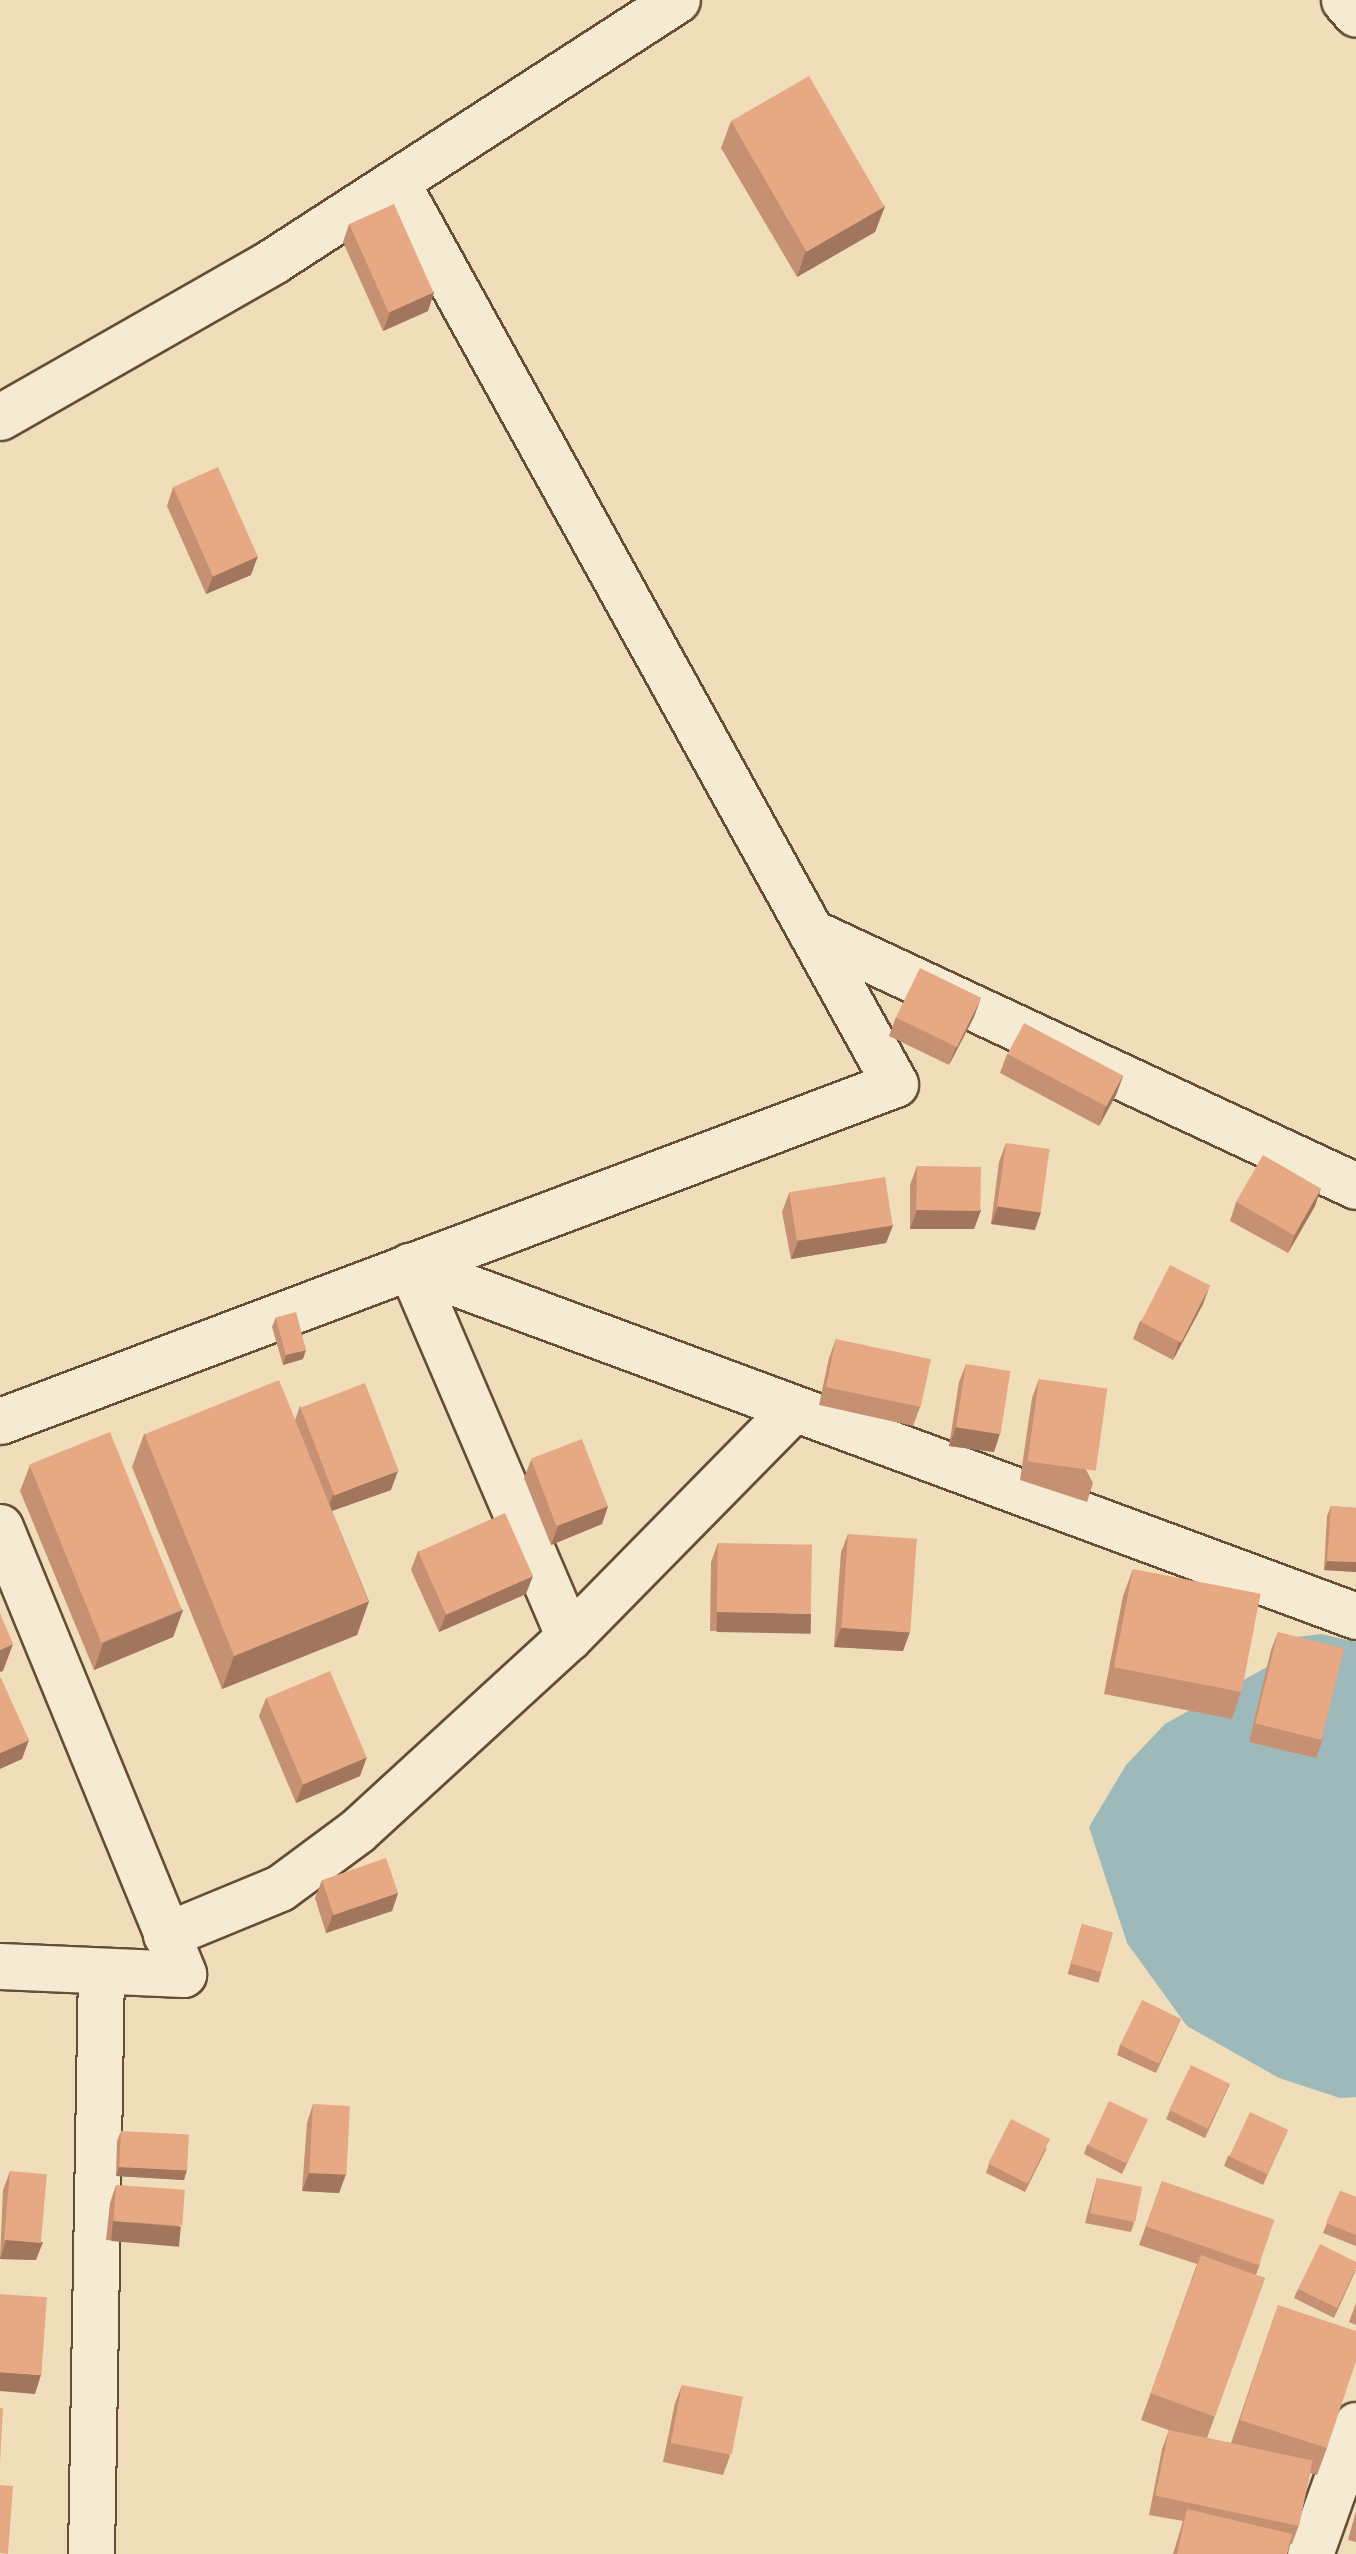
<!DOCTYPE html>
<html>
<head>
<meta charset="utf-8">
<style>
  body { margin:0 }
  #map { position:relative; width:1356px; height:2554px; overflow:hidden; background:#efdeb9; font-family:"IM FELL Double Pica",serif }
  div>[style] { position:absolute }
  .water>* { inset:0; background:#9eb9ba }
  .roads { filter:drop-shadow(2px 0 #674c36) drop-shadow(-2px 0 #674c36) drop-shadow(0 2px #674c36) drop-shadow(0 -2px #674c36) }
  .minor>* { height:45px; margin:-22.5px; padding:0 22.5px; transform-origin:22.5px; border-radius:22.5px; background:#f5ead2 }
  .wall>* { inset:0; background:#c69172; transform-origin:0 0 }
  .shaded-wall>* { inset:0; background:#a1765c; transform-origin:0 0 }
  .building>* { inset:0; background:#e6a984; transform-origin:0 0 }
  span { translate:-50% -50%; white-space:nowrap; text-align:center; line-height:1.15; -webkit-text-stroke:8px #f5ead2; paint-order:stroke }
</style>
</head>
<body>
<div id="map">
  <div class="water">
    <div style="clip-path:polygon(1321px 1634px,1356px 1642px,1356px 2097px,1340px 2098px,1279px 2078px,1187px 2026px,1127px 1943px,1089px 1827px,1126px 1765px,1165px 1724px,1267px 1667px,1288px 1638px)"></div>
  </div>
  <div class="roads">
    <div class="minor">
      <div style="left:1344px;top:0;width:18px;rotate:49deg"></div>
      <div style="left:0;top:417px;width:314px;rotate:-29.7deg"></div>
      <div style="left:273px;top:261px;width:481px;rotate:-32.9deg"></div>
      <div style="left:811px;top:932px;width:601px;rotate:24.99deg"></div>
      <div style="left:410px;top:1266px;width:1009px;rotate:20.3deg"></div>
      <div style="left:0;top:1421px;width:956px;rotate:-20.63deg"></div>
      <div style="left:895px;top:1084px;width:1031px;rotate:-118.95deg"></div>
      <div style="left:0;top:1527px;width:483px;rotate:67.7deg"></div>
      <div style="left:183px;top:1974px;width:183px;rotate:-177.5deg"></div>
      <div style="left:569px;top:1637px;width:320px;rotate:-45.5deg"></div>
      <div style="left:166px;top:1935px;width:123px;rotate:-22.4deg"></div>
      <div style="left:280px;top:1888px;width:96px;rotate:-36.5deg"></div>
      <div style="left:357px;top:1831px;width:287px;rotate:-42.5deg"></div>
      <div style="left:569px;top:1637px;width:404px;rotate:-113.2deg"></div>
      <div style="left:91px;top:2554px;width:583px;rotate:-89.02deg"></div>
      <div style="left:1310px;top:2554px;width:137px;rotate:-70.4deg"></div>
    </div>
  </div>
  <div class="wall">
    <div style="clip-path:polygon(731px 121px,885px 206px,875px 232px,797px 277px,721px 148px)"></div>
    <div style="clip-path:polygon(349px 224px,434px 292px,428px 311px,383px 331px,343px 242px)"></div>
    <div style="clip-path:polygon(173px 487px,251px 575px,206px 594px,167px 506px)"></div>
    <div style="clip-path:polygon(896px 1017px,974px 1017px,949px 1065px,889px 1036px)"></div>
    <div style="clip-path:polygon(1007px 1054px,1123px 1076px,1116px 1095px,1099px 1126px,1000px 1073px)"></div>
    <div style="clip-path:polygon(1006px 1143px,1035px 1230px,991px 1224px,999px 1162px)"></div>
    <div style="clip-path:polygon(917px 1166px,981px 1210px,974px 1229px,910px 1229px,910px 1185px)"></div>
    <div style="clip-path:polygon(1321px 1188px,1315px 1206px,1288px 1253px,1230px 1221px,1236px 1202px)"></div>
    <div style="clip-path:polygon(789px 1193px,893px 1225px,886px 1243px,791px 1259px,782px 1212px)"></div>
    <div style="clip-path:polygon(1203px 1304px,1173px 1360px,1133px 1339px,1140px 1321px)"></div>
    <div style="clip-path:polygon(276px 1317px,303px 1359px,283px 1365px,272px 1327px)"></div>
    <div style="clip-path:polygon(836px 1339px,920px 1407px,913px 1426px,819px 1405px,829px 1358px)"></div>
    <div style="clip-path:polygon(966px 1364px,1000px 1433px,994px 1452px,949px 1446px,959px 1382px)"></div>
    <div style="clip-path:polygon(1039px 1379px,1093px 1483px,1087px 1502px,1020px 1480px,1032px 1398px)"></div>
    <div style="clip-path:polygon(300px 1406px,391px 1490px,332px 1511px,369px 1601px,357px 1635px,222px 1689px,132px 1467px,144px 1434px,295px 1420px)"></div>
    <div style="clip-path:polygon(531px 1460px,608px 1506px,602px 1524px,551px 1545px,524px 1478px)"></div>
    <div style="clip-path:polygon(30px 1465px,183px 1610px,173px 1637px,94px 1670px,20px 1491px)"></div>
    <div style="clip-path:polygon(1331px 1506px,1356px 1508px,1356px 1572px,1324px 1570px,1327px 1516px)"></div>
    <div style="clip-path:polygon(848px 1534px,903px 1651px,834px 1647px,841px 1552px)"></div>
    <div style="clip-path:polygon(718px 1543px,804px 1632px,710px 1631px,711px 1562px)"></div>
    <div style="clip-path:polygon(418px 1551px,526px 1594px,439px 1632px,411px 1570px)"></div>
    <div style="clip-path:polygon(1133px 1569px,1241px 1692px,1232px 1719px,1104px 1694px,1123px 1596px)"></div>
    <div style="clip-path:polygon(1278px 1632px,1323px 1739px,1316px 1758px,1249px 1742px,1271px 1650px)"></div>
    <div style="clip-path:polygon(266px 1698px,360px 1776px,296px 1803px,259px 1716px)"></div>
    <div style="clip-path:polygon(322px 1880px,398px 1893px,392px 1911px,326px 1933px,315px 1898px)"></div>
    <div style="left:1082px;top:1924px;width:32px;height:52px;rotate:16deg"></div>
    <div style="clip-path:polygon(1181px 2019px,1156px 2073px,1117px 2055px,1120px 2045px)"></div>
    <div style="clip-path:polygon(1230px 2084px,1205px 2138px,1166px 2119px,1170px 2110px)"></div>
    <div style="clip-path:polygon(313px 2104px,346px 2174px,339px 2193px,302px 2191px,307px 2123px)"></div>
    <div style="clip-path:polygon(1148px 2119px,1122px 2174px,1084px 2154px,1087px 2145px)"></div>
    <div style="clip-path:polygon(1288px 2130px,1263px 2185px,1224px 2166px,1228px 2156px)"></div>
    <div style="clip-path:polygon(121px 2131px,184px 2180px,116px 2176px,117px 2141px)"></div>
    <div style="clip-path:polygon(1047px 2148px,1025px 2192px,986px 2173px,989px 2164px)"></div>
    <div style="clip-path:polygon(10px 2171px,36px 2260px,0 2259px,3px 2190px)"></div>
    <div style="clip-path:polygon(1097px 2178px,1134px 2223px,1131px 2232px,1085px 2223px)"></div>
    <div style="clip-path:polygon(1162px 2181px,1260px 2264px,1256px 2275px,1265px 2278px,1207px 2438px,1231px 2443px,1278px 2305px,1327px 2448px,1317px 2475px,1310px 2473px,1299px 2525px,1292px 2544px,1290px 2543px,1287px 2554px,1173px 2554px,1183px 2521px,1149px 2515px,1162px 2449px,1169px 2430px,1171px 2431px,1141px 2420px,1197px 2264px,1139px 2245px)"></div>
    <div style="clip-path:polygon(116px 2185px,181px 2227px,175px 2246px,106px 2240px,110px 2203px)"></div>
    <div style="clip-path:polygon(1340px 2191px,1356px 2197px,1356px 2246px,1323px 2233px)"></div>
    <div style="clip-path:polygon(1356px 2270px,1334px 2318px,1294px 2298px,1298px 2289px)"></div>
    <div style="clip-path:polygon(1356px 2303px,1356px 2325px,1349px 2322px)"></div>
    <div style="clip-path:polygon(682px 2385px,730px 2456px,723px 2475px,663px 2462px,675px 2403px)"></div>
    <div style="clip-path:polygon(1356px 2511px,1356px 2542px,1348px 2540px)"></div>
  </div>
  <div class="shaded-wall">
    <div style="clip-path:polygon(885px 206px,875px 232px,797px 277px,806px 250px)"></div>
    <div style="clip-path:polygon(434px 292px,428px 311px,383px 331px,390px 312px)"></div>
    <div style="clip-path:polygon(258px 556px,251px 575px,206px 594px,213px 576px)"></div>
    <div style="clip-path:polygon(981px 998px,974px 1017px,949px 1065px,956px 1047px)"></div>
    <div style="clip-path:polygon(1123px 1076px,1116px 1095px,1099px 1126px,1105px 1108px)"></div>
    <div style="clip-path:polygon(1321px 1188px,1315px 1206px,1288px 1253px,1295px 1235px)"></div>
    <div style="clip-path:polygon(998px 1206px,1041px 1212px,1035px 1230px,991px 1224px)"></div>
    <div style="clip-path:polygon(917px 1210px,981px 1210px,974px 1229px,910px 1229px)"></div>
    <div style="clip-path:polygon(893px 1225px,886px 1243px,791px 1259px,798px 1241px)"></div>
    <div style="clip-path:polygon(1210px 1285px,1203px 1304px,1173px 1360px,1179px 1341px)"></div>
    <div style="clip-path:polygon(306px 1350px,303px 1359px,283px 1365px,286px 1355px)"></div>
    <div style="clip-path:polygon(956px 1427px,1000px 1433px,994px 1452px,949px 1446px)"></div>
    <div style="clip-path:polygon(398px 1471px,391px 1490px,326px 1513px,333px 1495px)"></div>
    <div style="clip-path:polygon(608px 1506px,602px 1524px,551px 1545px,558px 1526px)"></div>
    <div style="clip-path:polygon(1327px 1561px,1356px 1562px,1356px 1572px,1324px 1570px)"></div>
    <div style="clip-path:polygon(533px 1576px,526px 1594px,439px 1632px,446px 1614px)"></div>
    <div style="clip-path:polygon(369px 1601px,357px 1635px,222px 1689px,234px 1656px)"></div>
    <div style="clip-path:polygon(183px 1610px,173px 1637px,94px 1670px,103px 1643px)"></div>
    <div style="left:717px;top:1612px;width:94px;height:20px;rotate:1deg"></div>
    <div style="clip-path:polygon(841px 1628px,910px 1632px,903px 1651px,834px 1647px)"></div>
    <div style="clip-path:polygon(13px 1644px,3px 1671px,0 1672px,0 1650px)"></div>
    <div style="clip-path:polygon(29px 1740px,22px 1759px,0 1769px,0 1753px)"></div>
    <div style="clip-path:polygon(367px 1757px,360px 1776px,296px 1803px,303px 1784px)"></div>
    <div style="clip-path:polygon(398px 1893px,392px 1911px,326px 1933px,333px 1914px)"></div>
    <div style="clip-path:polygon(119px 2167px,187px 2170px,184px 2180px,116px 2176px)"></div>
    <div style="clip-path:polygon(309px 2173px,346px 2174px,339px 2193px,302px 2191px)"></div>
    <div style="left:113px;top:2221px;width:68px;height:20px;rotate:5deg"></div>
    <div style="clip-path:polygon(6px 2240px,43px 2242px,36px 2260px,0 2259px)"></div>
    <div style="clip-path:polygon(0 2372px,41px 2375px,35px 2394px,0 2391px)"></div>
  </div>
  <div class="building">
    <div style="left:809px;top:76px;width:151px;height:90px;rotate:60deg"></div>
    <div style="left:394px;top:204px;width:97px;height:49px;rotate:66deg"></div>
    <div style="left:218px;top:467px;width:98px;height:49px;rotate:66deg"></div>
    <div style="left:920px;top:968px;width:68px;height:55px;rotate:26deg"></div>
    <div style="left:1024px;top:1023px;width:112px;height:35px;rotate:28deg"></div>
    <div style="left:1006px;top:1143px;width:44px;height:64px;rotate:8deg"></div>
    <div style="left:1263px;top:1155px;width:67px;height:54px;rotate:30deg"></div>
    <div style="left:917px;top:1166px;width:64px;height:44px;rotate:1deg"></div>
    <div style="left:885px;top:1177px;width:49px;height:97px;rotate:81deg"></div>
    <div style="left:1170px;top:1265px;width:45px;height:64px;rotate:27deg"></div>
    <div style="left:296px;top:1312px;width:39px;height:21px;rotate:75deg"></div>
    <div style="left:836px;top:1339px;width:97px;height:49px;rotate:12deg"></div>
    <div style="left:966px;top:1364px;width:45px;height:64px;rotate:9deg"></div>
    <div style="left:1039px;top:1379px;width:69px;height:83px;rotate:8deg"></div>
    <div style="left:279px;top:1380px;width:239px;height:145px;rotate:68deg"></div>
    <div style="left:365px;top:1383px;width:94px;height:69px;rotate:69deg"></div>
    <div style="left:110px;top:1432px;width:192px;height:87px;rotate:68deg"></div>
    <div style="left:582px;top:1439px;width:72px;height:55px;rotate:69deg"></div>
    <div style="clip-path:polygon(1331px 1506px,1356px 1508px,1356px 1562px,1327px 1561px)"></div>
    <div style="left:505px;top:1513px;width:69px;height:95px;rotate:66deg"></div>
    <div style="left:848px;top:1534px;width:69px;height:94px;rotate:4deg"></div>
    <div style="left:718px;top:1543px;width:94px;height:69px;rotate:1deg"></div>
    <div style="left:1133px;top:1569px;width:130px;height:100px;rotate:11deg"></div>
    <div style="clip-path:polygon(0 1613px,13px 1644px,0 1650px)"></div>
    <div style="left:1278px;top:1632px;width:68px;height:94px;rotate:14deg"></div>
    <div style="left:330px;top:1671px;width:94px;height:69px;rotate:67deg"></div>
    <div style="clip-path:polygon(0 1678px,1px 1678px,29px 1740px,0 1753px)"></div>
    <div style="left:386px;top:1858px;width:37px;height:68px;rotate:71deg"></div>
    <div style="left:1082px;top:1924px;width:32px;height:41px;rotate:16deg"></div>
    <div style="left:1142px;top:2000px;width:43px;height:50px;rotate:26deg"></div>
    <div style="left:1191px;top:2065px;width:43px;height:50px;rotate:26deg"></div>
    <div style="left:1109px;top:2101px;width:43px;height:49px;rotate:25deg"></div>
    <div style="left:313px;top:2104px;width:37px;height:69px;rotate:3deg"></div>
    <div style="left:1250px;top:2112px;width:42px;height:49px;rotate:25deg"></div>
    <div style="left:1011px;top:2119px;width:44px;height:50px;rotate:27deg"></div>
    <div style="left:121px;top:2131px;width:68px;height:36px;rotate:3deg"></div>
    <div style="left:10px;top:2171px;width:37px;height:69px;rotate:5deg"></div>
    <div style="left:1097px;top:2178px;width:46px;height:36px;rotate:11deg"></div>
    <div style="left:1162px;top:2181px;width:119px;height:48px;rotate:19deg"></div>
    <div style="left:116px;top:2185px;width:69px;height:36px;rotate:4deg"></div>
    <div style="clip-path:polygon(1340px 2191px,1356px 2197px,1356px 2235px,1326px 2223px)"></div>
    <div style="clip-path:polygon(1320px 2244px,1356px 2262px,1356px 2268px,1337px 2308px,1298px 2289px)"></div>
    <div style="left:1201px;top:2255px;width:68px;height:147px;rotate:20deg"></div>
    <div style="left:0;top:2294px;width:47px;height:78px;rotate:4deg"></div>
    <div style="clip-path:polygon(1278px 2305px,1356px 2331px,1356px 2361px,1327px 2448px,1240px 2420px)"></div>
    <div style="left:682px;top:2385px;width:62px;height:59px;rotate:11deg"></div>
    <div style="clip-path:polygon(0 2408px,3px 2408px,0 2464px)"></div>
    <div style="left:1169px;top:2430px;width:147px;height:67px;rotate:12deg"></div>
    <div style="clip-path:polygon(0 2485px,13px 2486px,8px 2554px,0 2553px)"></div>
    <div style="clip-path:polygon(1187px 2509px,1292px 2534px,1287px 2554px,1177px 2554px)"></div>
  </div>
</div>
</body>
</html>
